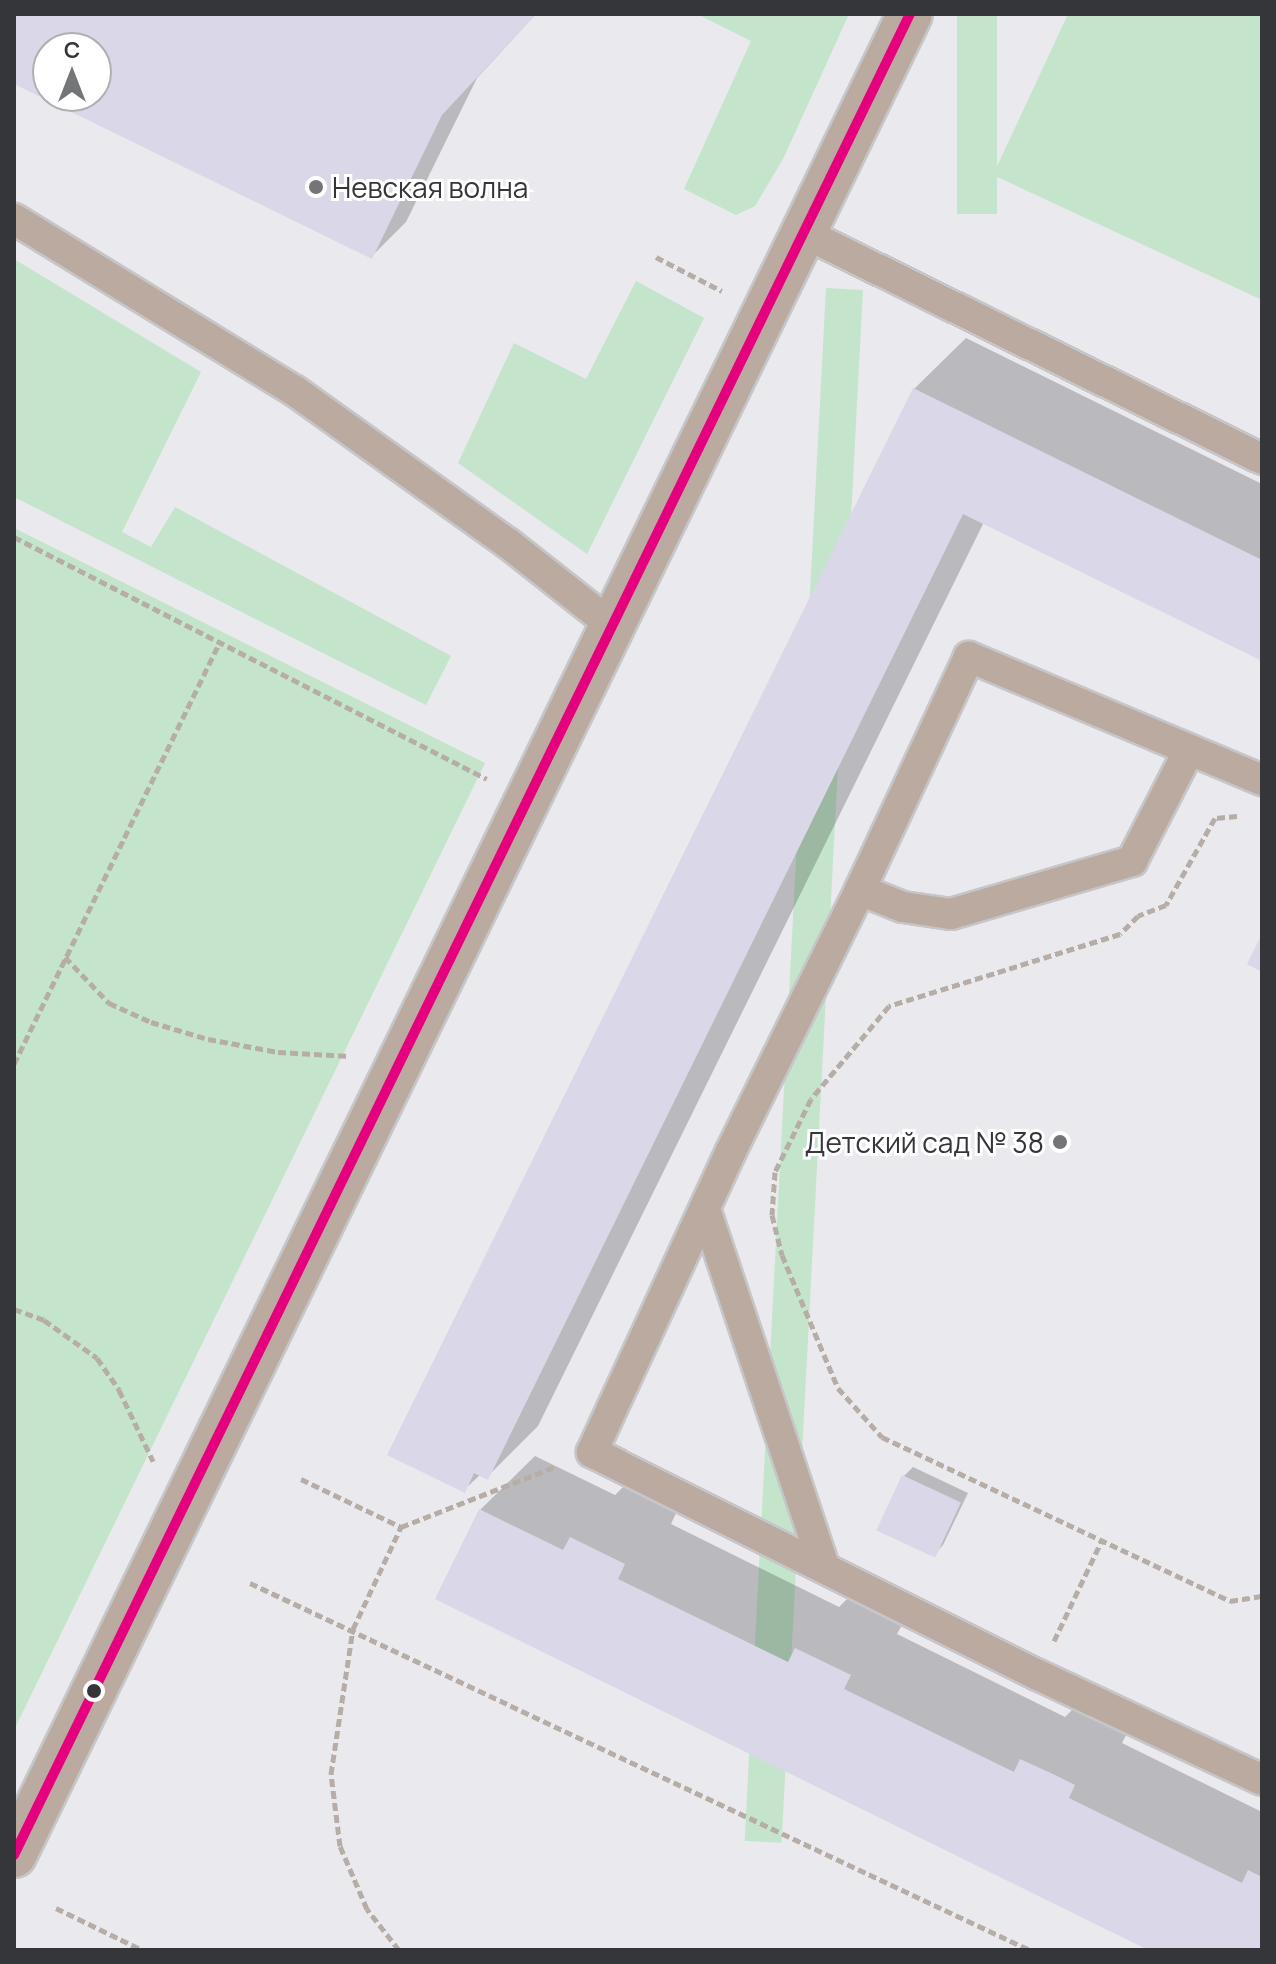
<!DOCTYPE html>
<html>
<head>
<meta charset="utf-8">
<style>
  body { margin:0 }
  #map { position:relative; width:1276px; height:1964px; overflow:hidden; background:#e9e9ee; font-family:Manrope,sans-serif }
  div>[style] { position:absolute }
  .green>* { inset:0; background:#c4e5cb; transform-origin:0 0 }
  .shadow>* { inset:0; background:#0003 }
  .building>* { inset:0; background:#dad8e8; transform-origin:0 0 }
  .path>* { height:5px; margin-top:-2.5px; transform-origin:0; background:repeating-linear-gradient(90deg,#b7ada7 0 8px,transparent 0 12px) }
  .roads { filter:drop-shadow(2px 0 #c6c6c9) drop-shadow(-2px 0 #c6c6c9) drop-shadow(0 2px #c6c6c9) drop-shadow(0 -2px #c6c6c9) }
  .lane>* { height:30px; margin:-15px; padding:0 15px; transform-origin:15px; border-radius:15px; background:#bbaaa0 }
  .street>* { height:44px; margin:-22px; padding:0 22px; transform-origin:22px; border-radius:22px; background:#bbaaa0 }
  .bus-1>* { height:10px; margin:-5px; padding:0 5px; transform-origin:5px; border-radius:5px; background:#e5007d }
  .dots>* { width:22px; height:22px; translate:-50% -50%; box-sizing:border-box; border:4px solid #fff; border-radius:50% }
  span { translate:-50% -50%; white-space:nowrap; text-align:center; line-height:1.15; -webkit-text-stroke:6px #fff; paint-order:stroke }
  .poi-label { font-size:28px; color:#353639 }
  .left { translate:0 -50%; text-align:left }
  .right { translate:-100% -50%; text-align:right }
  .frame { position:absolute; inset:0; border:16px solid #353639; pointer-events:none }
  .north { position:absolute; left:32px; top:32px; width:80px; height:80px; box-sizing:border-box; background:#fff; border:2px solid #aeafb0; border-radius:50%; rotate:0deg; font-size:22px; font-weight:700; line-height:32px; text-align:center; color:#353639 }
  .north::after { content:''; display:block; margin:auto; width:28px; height:36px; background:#747578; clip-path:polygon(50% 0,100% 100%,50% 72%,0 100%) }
</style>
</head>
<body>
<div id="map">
  <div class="green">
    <div style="clip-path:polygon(697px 14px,849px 14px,783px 159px,755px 206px,736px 215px,684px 189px,751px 41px)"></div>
    <div style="left:957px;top:14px;width:40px;height:200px"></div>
    <div style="clip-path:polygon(1068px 14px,1262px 14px,1262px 300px,993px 175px)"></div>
    <div style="clip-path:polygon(14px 259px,201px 372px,122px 532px,151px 547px,175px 507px,451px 656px,426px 705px,14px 497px)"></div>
    <div style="clip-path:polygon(636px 281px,704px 318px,587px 554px,458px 463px,514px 343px,586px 379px)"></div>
    <div style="left:826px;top:288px;width:37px;height:1555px;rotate:3deg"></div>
    <div style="clip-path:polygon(14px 528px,485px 763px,14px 1730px)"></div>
  </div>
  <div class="shadow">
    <div style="clip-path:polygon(evenodd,14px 14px,536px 14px,477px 78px,406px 222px,371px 257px,14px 82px,14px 14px,48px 48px,96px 48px,96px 96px,48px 96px,48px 48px)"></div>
    <div style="clip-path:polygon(966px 338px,1262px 484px,1262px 659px,984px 522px,538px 1426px,487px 1477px,481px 1474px,464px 1490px,914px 389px)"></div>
    <div style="clip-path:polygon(535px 1456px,615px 1495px,626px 1484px,678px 1509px,671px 1524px,839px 1607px,851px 1595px,904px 1621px,897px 1634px,1065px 1717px,1076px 1706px,1128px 1731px,1122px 1743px,1262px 1812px,1262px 1950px,1152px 1950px,480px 1510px)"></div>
    <div style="clip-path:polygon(913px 1467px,968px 1493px,943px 1545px,934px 1555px,878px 1529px,904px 1476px)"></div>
  </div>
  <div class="building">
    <div style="clip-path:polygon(evenodd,14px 14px,536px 14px,442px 115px,372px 259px,14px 84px,14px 14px,48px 48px,96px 48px,96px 96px,48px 96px,48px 48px)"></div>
    <div style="clip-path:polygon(913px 388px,1262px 560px,1262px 661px,963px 514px,488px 1480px,474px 1473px,465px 1493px,387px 1455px)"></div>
    <div style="clip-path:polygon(1262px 934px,1262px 972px,1247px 964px)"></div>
    <div style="left:902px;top:1475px;width:65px;height:61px;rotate:25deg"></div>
    <div style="clip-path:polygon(479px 1509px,563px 1550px,570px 1537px,625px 1564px,618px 1579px,788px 1662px,795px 1648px,851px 1675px,844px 1689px,1014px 1772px,1020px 1759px,1055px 1775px,1075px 1785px,1069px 1798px,1242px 1883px,1248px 1870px,1262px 1877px,1262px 1950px,1148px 1950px,435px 1599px)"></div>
  </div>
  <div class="path">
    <div style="left:656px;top:257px;width:74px;rotate:27.3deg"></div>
    <div style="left:14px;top:537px;width:531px;rotate:27.1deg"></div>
    <div style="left:1237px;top:816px;width:22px;rotate:175deg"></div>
    <div style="left:1215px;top:818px;width:100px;rotate:119.4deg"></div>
    <div style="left:1166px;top:905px;width:30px;rotate:159deg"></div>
    <div style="left:1138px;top:916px;width:25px;rotate:135deg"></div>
    <div style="left:1120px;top:934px;width:242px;rotate:162.7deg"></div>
    <div style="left:889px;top:1006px;width:121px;rotate:130deg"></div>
    <div style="left:811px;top:1099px;width:81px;rotate:116.3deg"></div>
    <div style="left:775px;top:1172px;width:43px;rotate:94deg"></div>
    <div style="left:772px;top:1215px;width:41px;rotate:76deg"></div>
    <div style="left:782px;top:1255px;width:144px;rotate:67.2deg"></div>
    <div style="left:838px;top:1388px;width:66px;rotate:48.1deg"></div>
    <div style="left:882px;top:1437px;width:385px;rotate:25.2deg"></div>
    <div style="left:1230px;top:1601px;width:32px;rotate:-9deg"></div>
    <div style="left:65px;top:957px;width:64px;rotate:46.3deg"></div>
    <div style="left:109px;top:1003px;width:46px;rotate:24.3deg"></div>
    <div style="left:151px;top:1022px;width:59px;rotate:16.6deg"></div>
    <div style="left:208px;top:1039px;width:71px;rotate:10.5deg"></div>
    <div style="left:278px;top:1052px;width:72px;rotate:3.2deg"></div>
    <div style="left:14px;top:1064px;width:468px;rotate:-64deg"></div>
    <div style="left:14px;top:1309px;width:32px;rotate:20deg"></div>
    <div style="left:44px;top:1320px;width:65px;rotate:35.6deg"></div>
    <div style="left:97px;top:1358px;width:39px;rotate:55deg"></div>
    <div style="left:119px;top:1390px;width:79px;rotate:64.4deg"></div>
    <div style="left:301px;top:1479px;width:111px;rotate:25.6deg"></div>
    <div style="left:401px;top:1527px;width:164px;rotate:-21.4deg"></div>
    <div style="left:250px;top:1583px;width:862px;rotate:25.2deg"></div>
    <div style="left:1054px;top:1641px;width:112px;rotate:-64.6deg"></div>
    <div style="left:56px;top:1908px;width:96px;rotate:26deg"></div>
    <div style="left:399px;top:1950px;width:52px;rotate:-128deg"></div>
    <div style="left:367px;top:1909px;width:69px;rotate:-113.2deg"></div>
    <div style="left:340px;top:1846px;width:73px;rotate:-97.1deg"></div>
    <div style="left:331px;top:1774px;width:147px;rotate:-81.4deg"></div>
    <div style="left:353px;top:1629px;width:113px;rotate:-64.8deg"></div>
  </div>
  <div class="roads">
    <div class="lane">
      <div style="left:14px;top:219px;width:329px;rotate:31.5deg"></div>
      <div style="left:295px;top:391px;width:263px;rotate:35.6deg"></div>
      <div style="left:509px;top:544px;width:132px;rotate:38.3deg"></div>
      <div style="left:804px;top:233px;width:511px;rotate:26.26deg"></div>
      <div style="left:1262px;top:780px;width:318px;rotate:-157.2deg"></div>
      <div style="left:969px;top:657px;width:257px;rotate:115.1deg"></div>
      <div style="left:860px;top:890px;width:291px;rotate:116.3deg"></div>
      <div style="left:731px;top:1151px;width:332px;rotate:114.8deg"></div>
      <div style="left:592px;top:1452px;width:499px;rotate:26.6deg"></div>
      <div style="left:1038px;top:1675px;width:247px;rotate:25.1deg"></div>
      <div style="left:860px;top:890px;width:46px;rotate:21.6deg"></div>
      <div style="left:903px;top:907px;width:49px;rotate:8.3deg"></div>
      <div style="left:951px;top:914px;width:189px;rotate:-16.3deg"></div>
      <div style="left:1132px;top:861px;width:125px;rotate:-62.8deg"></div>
      <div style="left:705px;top:1209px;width:377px;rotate:71.6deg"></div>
    </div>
    <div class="street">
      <div style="left:14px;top:1855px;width:2047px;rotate:-64.05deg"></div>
    </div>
  </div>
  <div class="bus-1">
    <div style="left:14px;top:1855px;width:2047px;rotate:-64.05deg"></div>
  </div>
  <div class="dots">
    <div style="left:316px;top:187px;background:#747578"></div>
    <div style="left:1060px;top:1142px;background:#747578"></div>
    <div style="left:94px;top:1691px;background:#353639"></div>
  </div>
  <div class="poi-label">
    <span class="left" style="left:332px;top:187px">Невская волна</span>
    <span class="right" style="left:1044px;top:1142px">Детский сад № 38</span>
  </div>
  <div class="frame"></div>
  <div class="north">С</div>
</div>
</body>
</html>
